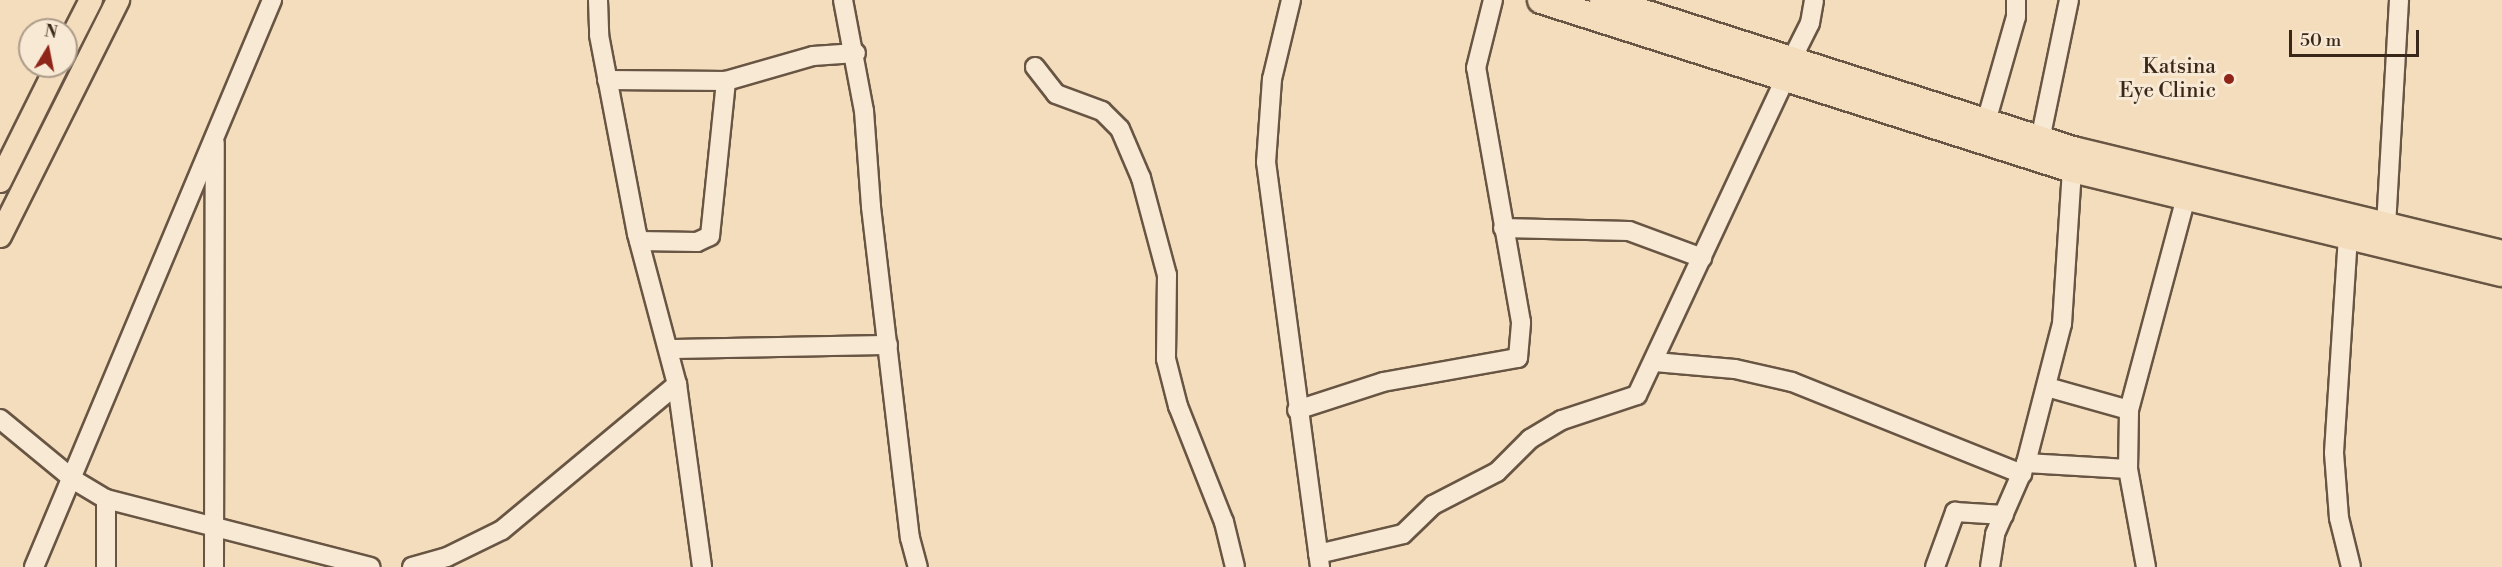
<!DOCTYPE html>
<html>
<head>
<meta charset="utf-8">
<style>
  body { margin:0 }
  #map { position:relative; width:2502px; height:567px; overflow:hidden; background:#f4ddbd; font-family:"Libre Bodoni",serif }
  div>[style] { position:absolute }
  .roads { filter:drop-shadow(2px 0 #685543) drop-shadow(-2px 0 #685543) drop-shadow(0 2px #685543) drop-shadow(0 -2px #685543) }
  .minor>* { height:18px; margin:-9px; padding:0 9px; transform-origin:9px; border-radius:9px; background:#f8e9d4 }
  .major>* { height:22px; margin:-11px; padding:0 11px; transform-origin:11px; border-radius:11px; background:#f4ddbd }
  .highway>* { height:26px; margin:-13px; padding:0 13px; transform-origin:13px; border-radius:13px; background:#f4ddbd }
  .dots>* { width:16px; height:16px; translate:-50% -50%; box-sizing:border-box; border:3px solid #f8e9d4; border-radius:50% }
  span { translate:-50% -50%; white-space:nowrap; text-align:center; line-height:1.15; -webkit-text-stroke:6px #f8e9d4; paint-order:stroke }
  .poi-label { font-size:21px; color:#39281a }
  .right { translate:-100% -50%; text-align:right }
  .north { position:absolute; left:18px; top:18px; width:60px; height:60px; box-sizing:border-box; background:#f8e9d4; border:2px solid #ac9c8a; border-radius:50%; rotate:10deg; font-size:16px; font-weight:700; line-height:24px; text-align:center; color:#39281a }
  .north::after { content:''; display:block; margin:auto; width:21px; height:27px; background:#8f2418; clip-path:polygon(50% 0,100% 100%,50% 72%,0 100%) }
  .scale { position:absolute; left:2289px; top:30px; width:130px; height:27px; box-sizing:border-box; border:3px solid #39281a; border-top:0; padding-left:8px; font-size:18px; line-height:21px; white-space:nowrap; color:#39281a; -webkit-text-stroke:4px #f8e9d4; paint-order:stroke }
</style>
</head>
<body>
<div id="map">
  <div class="roads">
    <div class="minor">
      <div style="left:598px;top:0;width:35px;rotate:88deg"></div>
      <div style="left:599px;top:35px;width:203px;rotate:79.2deg"></div>
      <div style="left:637px;top:234px;width:155px;rotate:75.1deg"></div>
      <div style="left:677px;top:384px;width:185px;rotate:82.2deg"></div>
      <div style="left:843px;top:0;width:113px;rotate:79.3deg"></div>
      <div style="left:864px;top:111px;width:96px;rotate:85.8deg"></div>
      <div style="left:871px;top:207px;width:333px;rotate:83.3deg"></div>
      <div style="left:910px;top:538px;width:30px;rotate:75deg"></div>
      <div style="left:1291px;top:0;width:81px;rotate:103.5deg"></div>
      <div style="left:1272px;top:79px;width:83px;rotate:94.1deg"></div>
      <div style="left:1266px;top:162px;width:409px;rotate:82.4deg"></div>
      <div style="left:1792px;top:59px;width:40px;rotate:-63.4deg"></div>
      <div style="left:1810px;top:23px;width:23px;rotate:-80deg"></div>
      <div style="left:1035px;top:67px;width:34px;rotate:52deg"></div>
      <div style="left:1056px;top:94px;width:49px;rotate:20.3deg"></div>
      <div style="left:1102px;top:111px;width:25px;rotate:45deg"></div>
      <div style="left:1120px;top:129px;width:53px;rotate:66.8deg"></div>
      <div style="left:1141px;top:178px;width:100px;rotate:75deg"></div>
      <div style="left:1167px;top:275px;width:84px;rotate:90.7deg"></div>
      <div style="left:1166px;top:359px;width:49px;rotate:75.7deg"></div>
      <div style="left:1178px;top:406px;width:125px;rotate:68.4deg"></div>
      <div style="left:1224px;top:522px;width:46px;rotate:76.3deg"></div>
      <div style="left:607px;top:80px;width:119px;rotate:0.5deg"></div>
      <div style="left:726px;top:81px;width:91px;rotate:-16deg"></div>
      <div style="left:813px;top:56px;width:43px;rotate:-4deg"></div>
      <div style="left:1986px;top:122px;width:109px;rotate:-74.1deg"></div>
      <div style="left:2016px;top:17px;width:17px;rotate:-90deg"></div>
      <div style="left:2040px;top:140px;width:143px;rotate:-78.3deg"></div>
      <div style="left:2386px;top:226px;width:226px;rotate:-86.7deg"></div>
      <div style="left:1503px;top:228px;width:126px;rotate:1.4deg"></div>
      <div style="left:1629px;top:231px;width:78px;rotate:20.3deg"></div>
      <div style="left:2348px;top:236px;width:217px;rotate:93.7deg"></div>
      <div style="left:2334px;top:453px;width:65px;rotate:85.6deg"></div>
      <div style="left:2339px;top:518px;width:50px;rotate:76.2deg"></div>
      <div style="left:639px;top:241px;width:58px;rotate:1deg"></div>
      <div style="left:697px;top:242px;width:14px;rotate:-25deg"></div>
      <div style="left:710px;top:236px;width:156px;rotate:-84.1deg"></div>
      <div style="left:670px;top:349px;width:218px;rotate:-1.1deg"></div>
      <div style="left:1655px;top:362px;width:80px;rotate:5deg"></div>
      <div style="left:1735px;top:369px;width:58px;rotate:12.8deg"></div>
      <div style="left:1792px;top:382px;width:248px;rotate:21.8deg"></div>
      <div style="left:2047px;top:387px;width:85px;rotate:15.7deg"></div>
      <div style="left:1297px;top:410px;width:90px;rotate:-18deg"></div>
      <div style="left:1383px;top:382px;width:137px;rotate:-10.1deg"></div>
      <div style="left:1518px;top:358px;width:36px;rotate:-85deg"></div>
      <div style="left:1521px;top:322px;width:258px;rotate:-100deg"></div>
      <div style="left:1476px;top:68px;width:70px;rotate:-76deg"></div>
      <div style="left:0;top:419px;width:96px;rotate:39.5deg"></div>
      <div style="left:74px;top:480px;width:37px;rotate:31deg"></div>
      <div style="left:106px;top:499px;width:273px;rotate:14.4deg"></div>
      <div style="left:2026px;top:463px;width:102px;rotate:3.4deg"></div>
      <div style="left:1318px;top:554px;width:87px;rotate:-13.2deg"></div>
      <div style="left:1403px;top:534px;width:42px;rotate:-44deg"></div>
      <div style="left:1433px;top:505px;width:72px;rotate:-27.3deg"></div>
      <div style="left:1497px;top:472px;width:47px;rotate:-45deg"></div>
      <div style="left:1530px;top:439px;width:37px;rotate:-31deg"></div>
      <div style="left:1562px;top:420px;width:79px;rotate:-18.4deg"></div>
      <div style="left:1637px;top:395px;width:351px;rotate:-64.9deg"></div>
      <div style="left:34px;top:567px;width:615px;rotate:-67.23deg"></div>
      <div style="left:106px;top:567px;width:68px;rotate:-90deg"></div>
      <div style="left:214px;top:567px;width:424px;rotate:-89.9deg"></div>
      <div style="left:412px;top:567px;width:36px;rotate:-16deg"></div>
      <div style="left:447px;top:557px;width:61px;rotate:-26.1deg"></div>
      <div style="left:502px;top:530px;width:228px;rotate:-39.8deg"></div>
      <div style="left:1935px;top:567px;width:59px;rotate:-70deg"></div>
      <div style="left:1955px;top:512px;width:49px;rotate:3.5deg"></div>
      <div style="left:1990px;top:567px;width:33px;rotate:-81deg"></div>
      <div style="left:1995px;top:534px;width:77px;rotate:-66.4deg"></div>
      <div style="left:2026px;top:463px;width:144px;rotate:-75.5deg"></div>
      <div style="left:2062px;top:324px;width:155px;rotate:-86.3deg"></div>
      <div style="left:2146px;top:567px;width:100px;rotate:-100.4deg"></div>
      <div style="left:2128px;top:469px;width:59px;rotate:-89deg"></div>
      <div style="left:2129px;top:410px;width:220px;rotate:-75deg"></div>
    </div>
    <div class="major">
      <div style="left:66px;top:49px;width:55px;rotate:-63deg"></div>
      <div style="left:0;top:181px;width:128px;rotate:-63.6deg"></div>
      <div style="left:0;top:236px;width:264px;rotate:-63.4deg"></div>
    </div>
    <div class="highway">
      <div style="left:1541px;top:0;width:557px;rotate:17.65deg"></div>
      <div style="left:2072px;top:169px;width:442px;rotate:13.6deg"></div>
      <div style="left:1603px;top:0;width:497px;rotate:17.7deg"></div>
      <div style="left:2077px;top:151px;width:437px;rotate:13.6deg"></div>
    </div>
  </div>
  <div class="dots">
    <div style="left:2229px;top:79px;background:#8f2418"></div>
  </div>
  <div class="poi-label">
    <span class="right" style="left:2216px;top:79px">Katsina<br>Eye Clinic</span>
  </div>
  <div class="north">N</div>
  <div class="scale">50 m</div>
</div>
</body>
</html>
